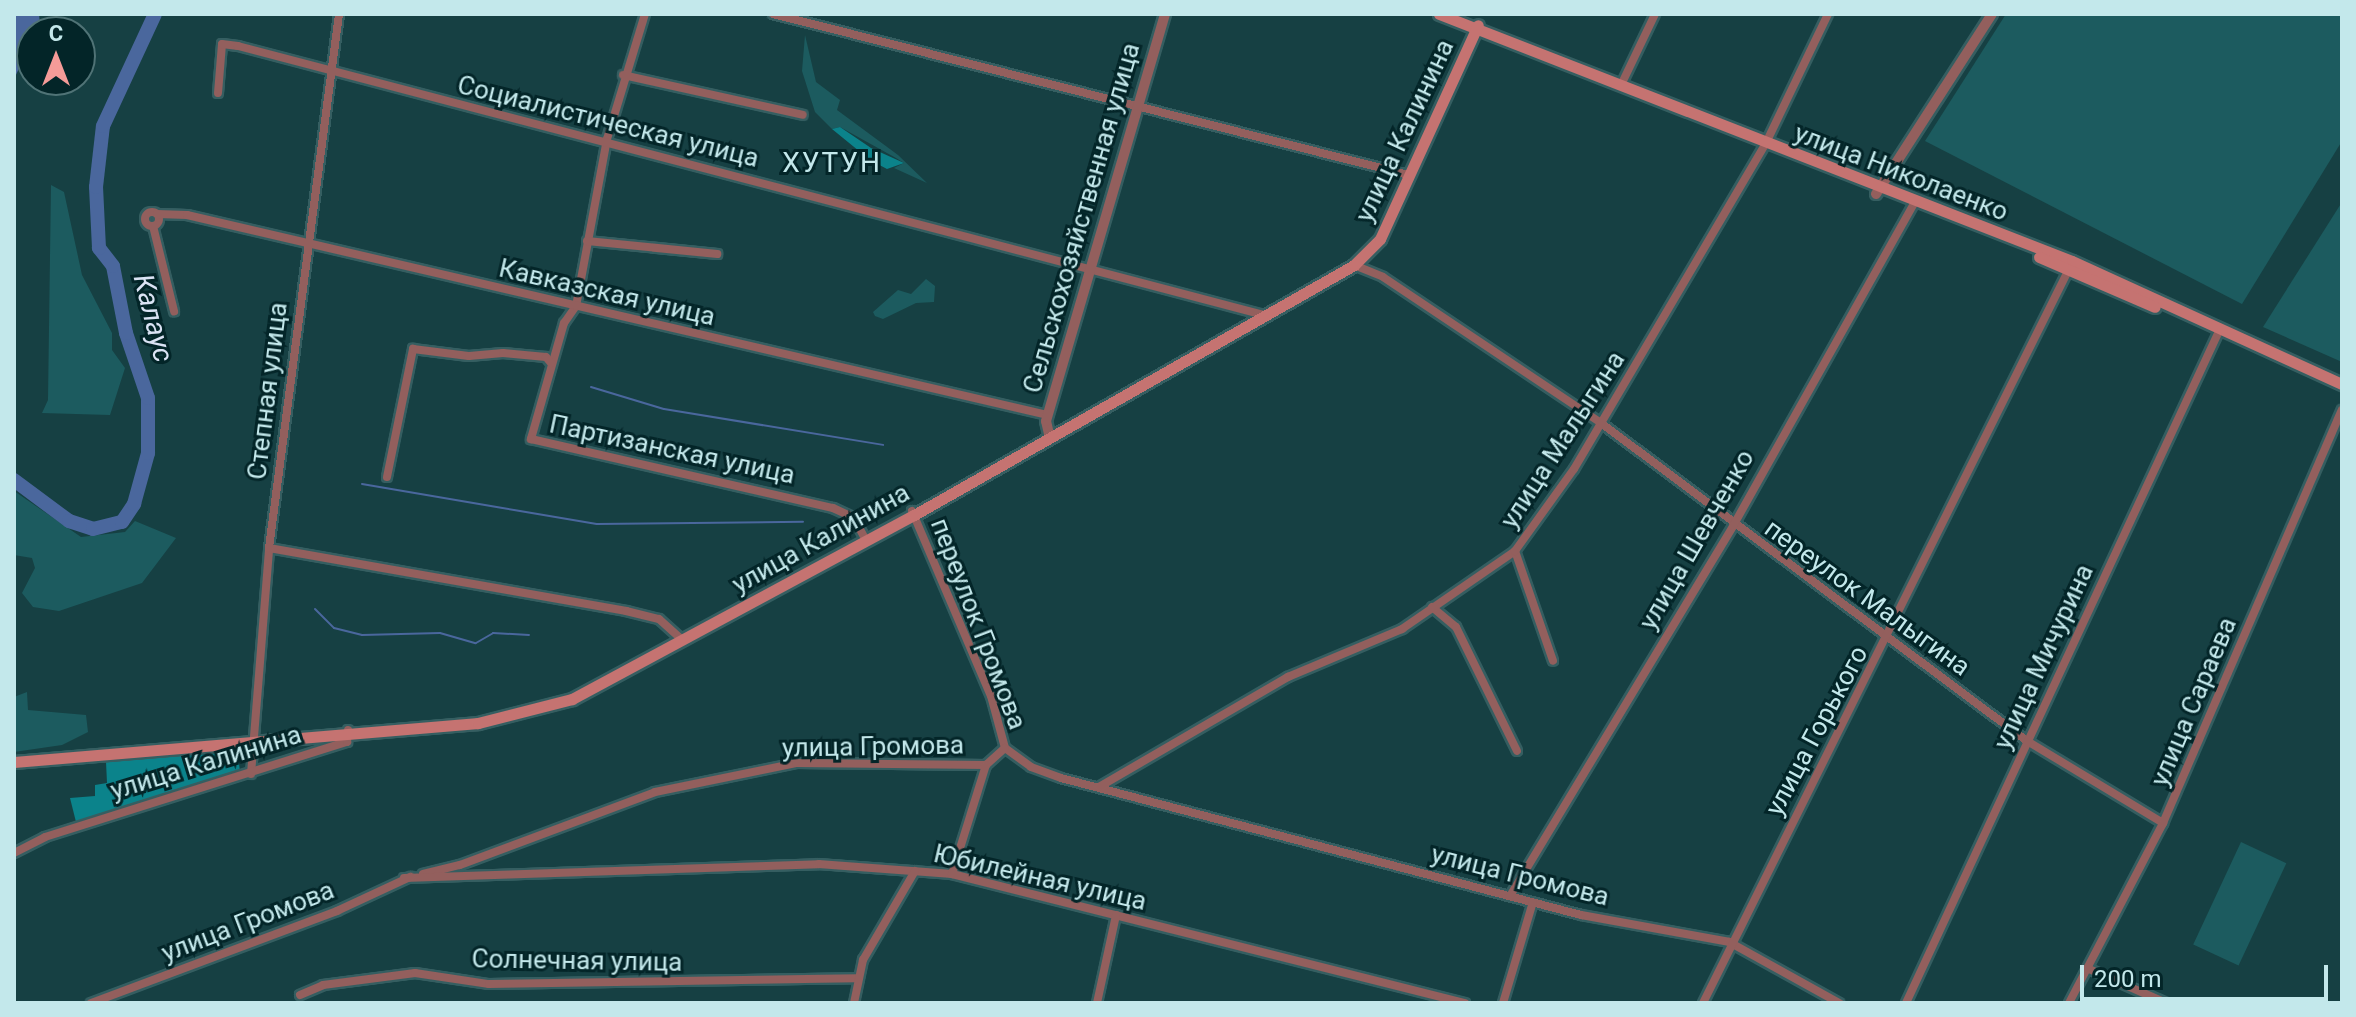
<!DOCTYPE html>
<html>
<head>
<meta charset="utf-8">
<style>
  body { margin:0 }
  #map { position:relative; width:2356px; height:1017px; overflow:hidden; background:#164043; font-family:Roboto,sans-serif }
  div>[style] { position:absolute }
  .green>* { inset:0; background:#1c5b5f; transform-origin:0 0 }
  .forest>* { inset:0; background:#0b838b }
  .water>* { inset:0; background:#4a679d }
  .stream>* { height:2px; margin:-1px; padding:0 1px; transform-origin:1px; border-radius:1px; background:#4a679d }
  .river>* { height:14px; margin:-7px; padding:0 7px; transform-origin:7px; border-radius:7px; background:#4a679d }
  .roads { filter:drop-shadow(2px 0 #355e61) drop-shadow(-2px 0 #355e61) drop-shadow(0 2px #355e61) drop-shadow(0 -2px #355e61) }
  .minor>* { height:8px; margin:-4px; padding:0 4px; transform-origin:4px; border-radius:4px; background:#935f5d }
  .minor>.ring { margin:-4px; padding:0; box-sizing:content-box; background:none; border:8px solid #935f5d; border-radius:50% }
  .tertiary>* { height:10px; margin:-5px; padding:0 5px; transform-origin:5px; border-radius:5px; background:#935f5d }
  .secondary>* { height:11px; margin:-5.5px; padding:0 5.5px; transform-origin:5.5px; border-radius:5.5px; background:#c57371 }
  span { translate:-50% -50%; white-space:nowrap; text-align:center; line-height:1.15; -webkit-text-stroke:6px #032528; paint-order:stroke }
  .street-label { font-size:26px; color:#c3e8eb }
  .neighbourhood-label { font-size:28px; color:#c3e8eb; letter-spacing:2px }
  .water-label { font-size:28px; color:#dae3f4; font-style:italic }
  .frame { position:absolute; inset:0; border:16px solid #c3e8eb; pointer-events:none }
  .north { position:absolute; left:16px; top:16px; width:80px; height:80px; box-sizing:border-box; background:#032528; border:2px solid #507376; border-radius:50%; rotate:0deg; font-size:22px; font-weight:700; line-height:32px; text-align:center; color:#c3e8eb }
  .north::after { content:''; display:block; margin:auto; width:28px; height:36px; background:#f59b98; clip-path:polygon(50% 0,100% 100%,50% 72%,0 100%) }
  .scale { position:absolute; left:2080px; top:965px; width:248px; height:36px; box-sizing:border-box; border:4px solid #c3e8eb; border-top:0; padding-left:10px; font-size:24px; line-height:28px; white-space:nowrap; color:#c3e8eb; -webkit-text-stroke:6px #032528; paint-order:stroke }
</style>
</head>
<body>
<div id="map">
  <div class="green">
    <div style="clip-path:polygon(2006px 14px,2342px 14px,2342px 141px,2242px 304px,1925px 141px)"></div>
    <div style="clip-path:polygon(805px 35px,816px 82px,840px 100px,837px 110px,898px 155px,927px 183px,894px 168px,904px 163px,896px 158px,840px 127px,832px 129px,815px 112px,802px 71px)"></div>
    <div style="clip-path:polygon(51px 185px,64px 192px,82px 275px,112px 333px,112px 350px,125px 368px,110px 415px,42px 413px,48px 400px)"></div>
    <div style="clip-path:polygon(2342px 202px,2342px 362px,2263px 327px)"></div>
    <div style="clip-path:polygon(926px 279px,935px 286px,934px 302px,916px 303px,883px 319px,875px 316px,873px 312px,898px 290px,911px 294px)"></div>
    <div style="clip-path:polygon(14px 491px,81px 537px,125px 532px,135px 521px,176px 538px,142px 583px,59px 611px,33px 607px,22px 593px,35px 568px,32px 558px,14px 555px)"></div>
    <div style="clip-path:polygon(27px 692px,28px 710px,86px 715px,88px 732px,62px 745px,14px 752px,14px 697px)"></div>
    <div style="left:2241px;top:842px;width:50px;height:113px;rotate:25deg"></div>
  </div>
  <div class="forest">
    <div style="clip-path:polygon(840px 127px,871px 148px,904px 163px,887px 169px,870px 160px,832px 129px)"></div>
    <div style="clip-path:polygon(237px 749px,240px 771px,233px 774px,76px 822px,70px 798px,95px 796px,95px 785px,107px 783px,106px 762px)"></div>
  </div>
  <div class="water">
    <div style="clip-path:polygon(14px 14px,39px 14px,40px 24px,14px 79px)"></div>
  </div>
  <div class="stream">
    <div style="left:591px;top:387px;width:76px;rotate:16.8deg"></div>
    <div style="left:664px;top:409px;width:222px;rotate:9.3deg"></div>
    <div style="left:362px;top:484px;width:238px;rotate:9.7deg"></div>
    <div style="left:597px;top:524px;width:206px;rotate:-0.6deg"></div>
    <div style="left:315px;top:609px;width:27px;rotate:45deg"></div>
    <div style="left:334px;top:628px;width:29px;rotate:14deg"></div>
    <div style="left:362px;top:635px;width:78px;rotate:-1.5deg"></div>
    <div style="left:440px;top:633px;width:37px;rotate:16deg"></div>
    <div style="left:476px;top:643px;width:20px;rotate:-30deg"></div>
    <div style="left:493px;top:633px;width:36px;rotate:3deg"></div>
  </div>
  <div class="river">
    <div style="left:14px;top:480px;width:69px;rotate:36.7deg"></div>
    <div style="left:69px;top:521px;width:25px;rotate:18deg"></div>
    <div style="left:93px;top:529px;width:30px;rotate:-14deg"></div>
    <div style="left:122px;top:522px;width:22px;rotate:-56deg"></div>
    <div style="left:134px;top:504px;width:53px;rotate:-74.6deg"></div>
    <div style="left:148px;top:453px;width:55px;rotate:-90deg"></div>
    <div style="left:148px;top:398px;width:69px;rotate:-108.7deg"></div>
    <div style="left:126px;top:333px;width:68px;rotate:-101deg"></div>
    <div style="left:113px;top:266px;width:23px;rotate:-128deg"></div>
    <div style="left:99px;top:248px;width:61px;rotate:-92.8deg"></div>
    <div style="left:96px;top:187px;width:61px;rotate:-83.5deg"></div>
    <div style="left:103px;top:126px;width:123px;rotate:-65.1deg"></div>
  </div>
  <div class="roads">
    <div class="minor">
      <div style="left:645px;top:14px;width:131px;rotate:106.9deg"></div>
      <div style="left:607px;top:139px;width:170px;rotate:100.5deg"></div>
      <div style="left:576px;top:306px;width:21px;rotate:125deg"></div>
      <div style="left:564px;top:323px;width:121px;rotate:105.9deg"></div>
      <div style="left:531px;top:439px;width:310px;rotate:12.9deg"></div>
      <div style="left:833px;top:508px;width:23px;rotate:25deg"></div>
      <div style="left:854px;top:518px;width:24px;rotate:62deg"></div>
      <div style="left:773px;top:14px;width:656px;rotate:14.21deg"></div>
      <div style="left:623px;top:75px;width:184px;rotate:12.5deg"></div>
      <div style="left:1622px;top:83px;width:76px;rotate:-64.4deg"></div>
      <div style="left:218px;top:93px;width:49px;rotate:-85.3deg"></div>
      <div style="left:222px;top:44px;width:16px;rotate:7deg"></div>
      <div style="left:238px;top:46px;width:1061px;rotate:14.69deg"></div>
      <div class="ring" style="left:145px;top:212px;width:6px;height:6px"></div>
      <div style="left:157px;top:214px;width:30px;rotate:2deg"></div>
      <div style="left:187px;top:215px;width:884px;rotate:13.08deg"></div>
      <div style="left:153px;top:226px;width:88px;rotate:76.1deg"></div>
      <div style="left:587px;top:241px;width:131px;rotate:5.7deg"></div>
      <div style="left:1354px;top:265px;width:31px;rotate:22deg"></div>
      <div style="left:1383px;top:277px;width:262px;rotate:33.8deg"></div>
      <div style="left:1601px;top:423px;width:532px;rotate:36.74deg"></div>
      <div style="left:2027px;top:741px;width:159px;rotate:31.1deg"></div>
      <div style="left:387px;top:477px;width:131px;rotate:-78.5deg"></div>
      <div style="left:413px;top:349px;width:56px;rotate:7.1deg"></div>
      <div style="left:469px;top:356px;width:34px;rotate:-5deg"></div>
      <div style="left:503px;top:353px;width:43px;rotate:5.3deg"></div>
      <div style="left:546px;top:357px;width:8px;rotate:50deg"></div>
      <div style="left:912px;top:511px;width:201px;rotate:66.9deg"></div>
      <div style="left:991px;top:696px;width:54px;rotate:74.9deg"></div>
      <div style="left:269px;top:548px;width:363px;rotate:10deg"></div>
      <div style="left:626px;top:611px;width:34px;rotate:14deg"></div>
      <div style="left:659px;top:619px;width:31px;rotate:42deg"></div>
      <div style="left:1515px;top:551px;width:116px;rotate:70.9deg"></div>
      <div style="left:1432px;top:607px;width:31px;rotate:40deg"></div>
      <div style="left:1456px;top:627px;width:138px;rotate:63.8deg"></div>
      <div style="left:1005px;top:748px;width:32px;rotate:36deg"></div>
      <div style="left:1031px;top:767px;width:32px;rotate:20deg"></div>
      <div style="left:1061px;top:778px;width:538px;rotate:14.76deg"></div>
      <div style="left:1581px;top:915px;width:150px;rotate:10.3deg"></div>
      <div style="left:1729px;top:942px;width:126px;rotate:29deg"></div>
      <div style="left:251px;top:774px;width:227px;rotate:-85.4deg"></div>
      <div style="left:269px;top:548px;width:539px;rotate:-82.53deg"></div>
      <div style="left:1099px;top:787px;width:219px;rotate:-30.2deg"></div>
      <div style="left:1288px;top:677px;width:124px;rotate:-22.8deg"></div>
      <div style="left:1402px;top:629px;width:137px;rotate:-34.6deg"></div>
      <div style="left:1515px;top:551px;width:101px;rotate:-54.3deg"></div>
      <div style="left:1574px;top:469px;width:378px;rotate:-59.5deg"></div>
      <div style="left:1766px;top:143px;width:143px;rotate:-64.3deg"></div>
      <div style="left:14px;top:853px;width:35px;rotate:-27deg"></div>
      <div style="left:45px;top:837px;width:317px;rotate:-17.5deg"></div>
      <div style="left:347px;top:742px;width:12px;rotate:-85deg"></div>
      <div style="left:423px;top:874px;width:38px;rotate:-14deg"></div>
      <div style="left:460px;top:865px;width:208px;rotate:-20.5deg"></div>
      <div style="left:655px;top:792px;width:144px;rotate:-11.6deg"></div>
      <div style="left:796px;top:763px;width:190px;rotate:0.6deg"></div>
      <div style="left:986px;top:765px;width:25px;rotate:-42deg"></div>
      <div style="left:952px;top:874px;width:114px;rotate:-72.7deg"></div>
      <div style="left:404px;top:878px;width:415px;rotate:-1.9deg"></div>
      <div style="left:819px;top:864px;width:133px;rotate:4.3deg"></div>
      <div style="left:952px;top:874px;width:529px;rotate:14.12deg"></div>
      <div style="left:1510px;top:896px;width:432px;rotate:-58.9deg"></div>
      <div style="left:1733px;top:526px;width:372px;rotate:-60.7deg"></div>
      <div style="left:2089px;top:969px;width:84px;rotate:23.8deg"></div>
      <div style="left:300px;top:995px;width:25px;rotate:-23deg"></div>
      <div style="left:323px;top:985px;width:93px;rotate:-7.4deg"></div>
      <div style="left:415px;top:973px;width:75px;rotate:8.5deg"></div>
      <div style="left:489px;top:984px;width:368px;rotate:-0.9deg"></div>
      <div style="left:91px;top:1003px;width:263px;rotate:-20.5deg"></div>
      <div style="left:337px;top:911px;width:81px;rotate:-25deg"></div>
      <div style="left:854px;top:1003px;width:44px;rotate:-78.2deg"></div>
      <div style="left:863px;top:960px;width:103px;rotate:-59.7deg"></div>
      <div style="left:1097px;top:1003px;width:90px;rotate:-77.8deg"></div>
      <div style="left:1503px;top:1003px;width:105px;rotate:-73.5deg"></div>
      <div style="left:1703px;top:1003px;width:825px;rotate:-63.5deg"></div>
      <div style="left:1906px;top:1003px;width:744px;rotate:-65.02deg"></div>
      <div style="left:2069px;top:1003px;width:203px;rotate:-62.4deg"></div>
      <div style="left:2163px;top:823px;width:450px;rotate:-66.6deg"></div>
    </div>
    <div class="tertiary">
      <div style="left:1876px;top:194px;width:214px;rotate:-57.2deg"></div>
      <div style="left:1049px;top:434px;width:13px;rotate:-103deg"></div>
      <div style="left:1046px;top:421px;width:424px;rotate:-73.7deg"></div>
    </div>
    <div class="secondary">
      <div style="left:1439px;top:14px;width:679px;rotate:21.32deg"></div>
      <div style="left:2072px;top:261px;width:297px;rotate:24.5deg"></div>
      <div style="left:2039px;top:257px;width:126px;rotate:23.3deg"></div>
      <div style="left:14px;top:762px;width:466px;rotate:-4.8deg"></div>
      <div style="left:478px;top:723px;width:97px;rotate:-14.3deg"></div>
      <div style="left:572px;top:699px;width:388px;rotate:-28.3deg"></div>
      <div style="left:914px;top:515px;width:506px;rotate:-29.6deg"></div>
      <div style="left:1354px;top:265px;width:37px;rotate:-45deg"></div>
      <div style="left:1380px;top:239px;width:235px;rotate:-65.4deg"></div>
    </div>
  </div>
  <div class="street-label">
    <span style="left:608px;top:122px;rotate:14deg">Социалистическая улица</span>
    <span style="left:1405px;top:131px;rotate:-65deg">улица Калинина</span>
    <span style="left:1901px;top:173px;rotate:21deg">улица Николаенко</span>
    <span style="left:1082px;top:218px;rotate:-74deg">Сельскохозяйственная улица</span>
    <span style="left:607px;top:293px;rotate:13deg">Кавказская улица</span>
    <span style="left:268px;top:391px;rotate:-83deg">Степная улица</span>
    <span style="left:1563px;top:440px;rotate:-57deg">улица Малыгина</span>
    <span style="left:672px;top:450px;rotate:12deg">Партизанская улица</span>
    <span style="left:821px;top:539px;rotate:-29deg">улица Калинина</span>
    <span style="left:1697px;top:540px;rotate:-60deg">улица Шевченко</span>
    <span style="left:1867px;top:598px;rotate:36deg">переулок Малыгина</span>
    <span style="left:978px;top:624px;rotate:69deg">переулок Громова</span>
    <span style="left:2044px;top:657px;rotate:-65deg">улица Мичурина</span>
    <span style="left:2194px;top:702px;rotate:-67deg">улица Сараева</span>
    <span style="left:1817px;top:731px;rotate:-62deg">улица Горького</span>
    <span style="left:873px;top:747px;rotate:-1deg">улица Громова</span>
    <span style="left:206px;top:763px;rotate:-17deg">улица Калинина</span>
    <span style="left:1520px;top:876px;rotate:14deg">улица Громова</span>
    <span style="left:1040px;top:878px;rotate:13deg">Юбилейная улица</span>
    <span style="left:248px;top:922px;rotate:-21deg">улица Громова</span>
    <span style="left:577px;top:961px;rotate:1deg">Солнечная улица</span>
  </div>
  <div class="neighbourhood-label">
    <span style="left:832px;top:163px">ХУТУН</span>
  </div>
  <div class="water-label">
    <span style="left:153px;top:318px;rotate:76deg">Калаус</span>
  </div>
  <div class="frame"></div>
  <div class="north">С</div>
  <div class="scale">200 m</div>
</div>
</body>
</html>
